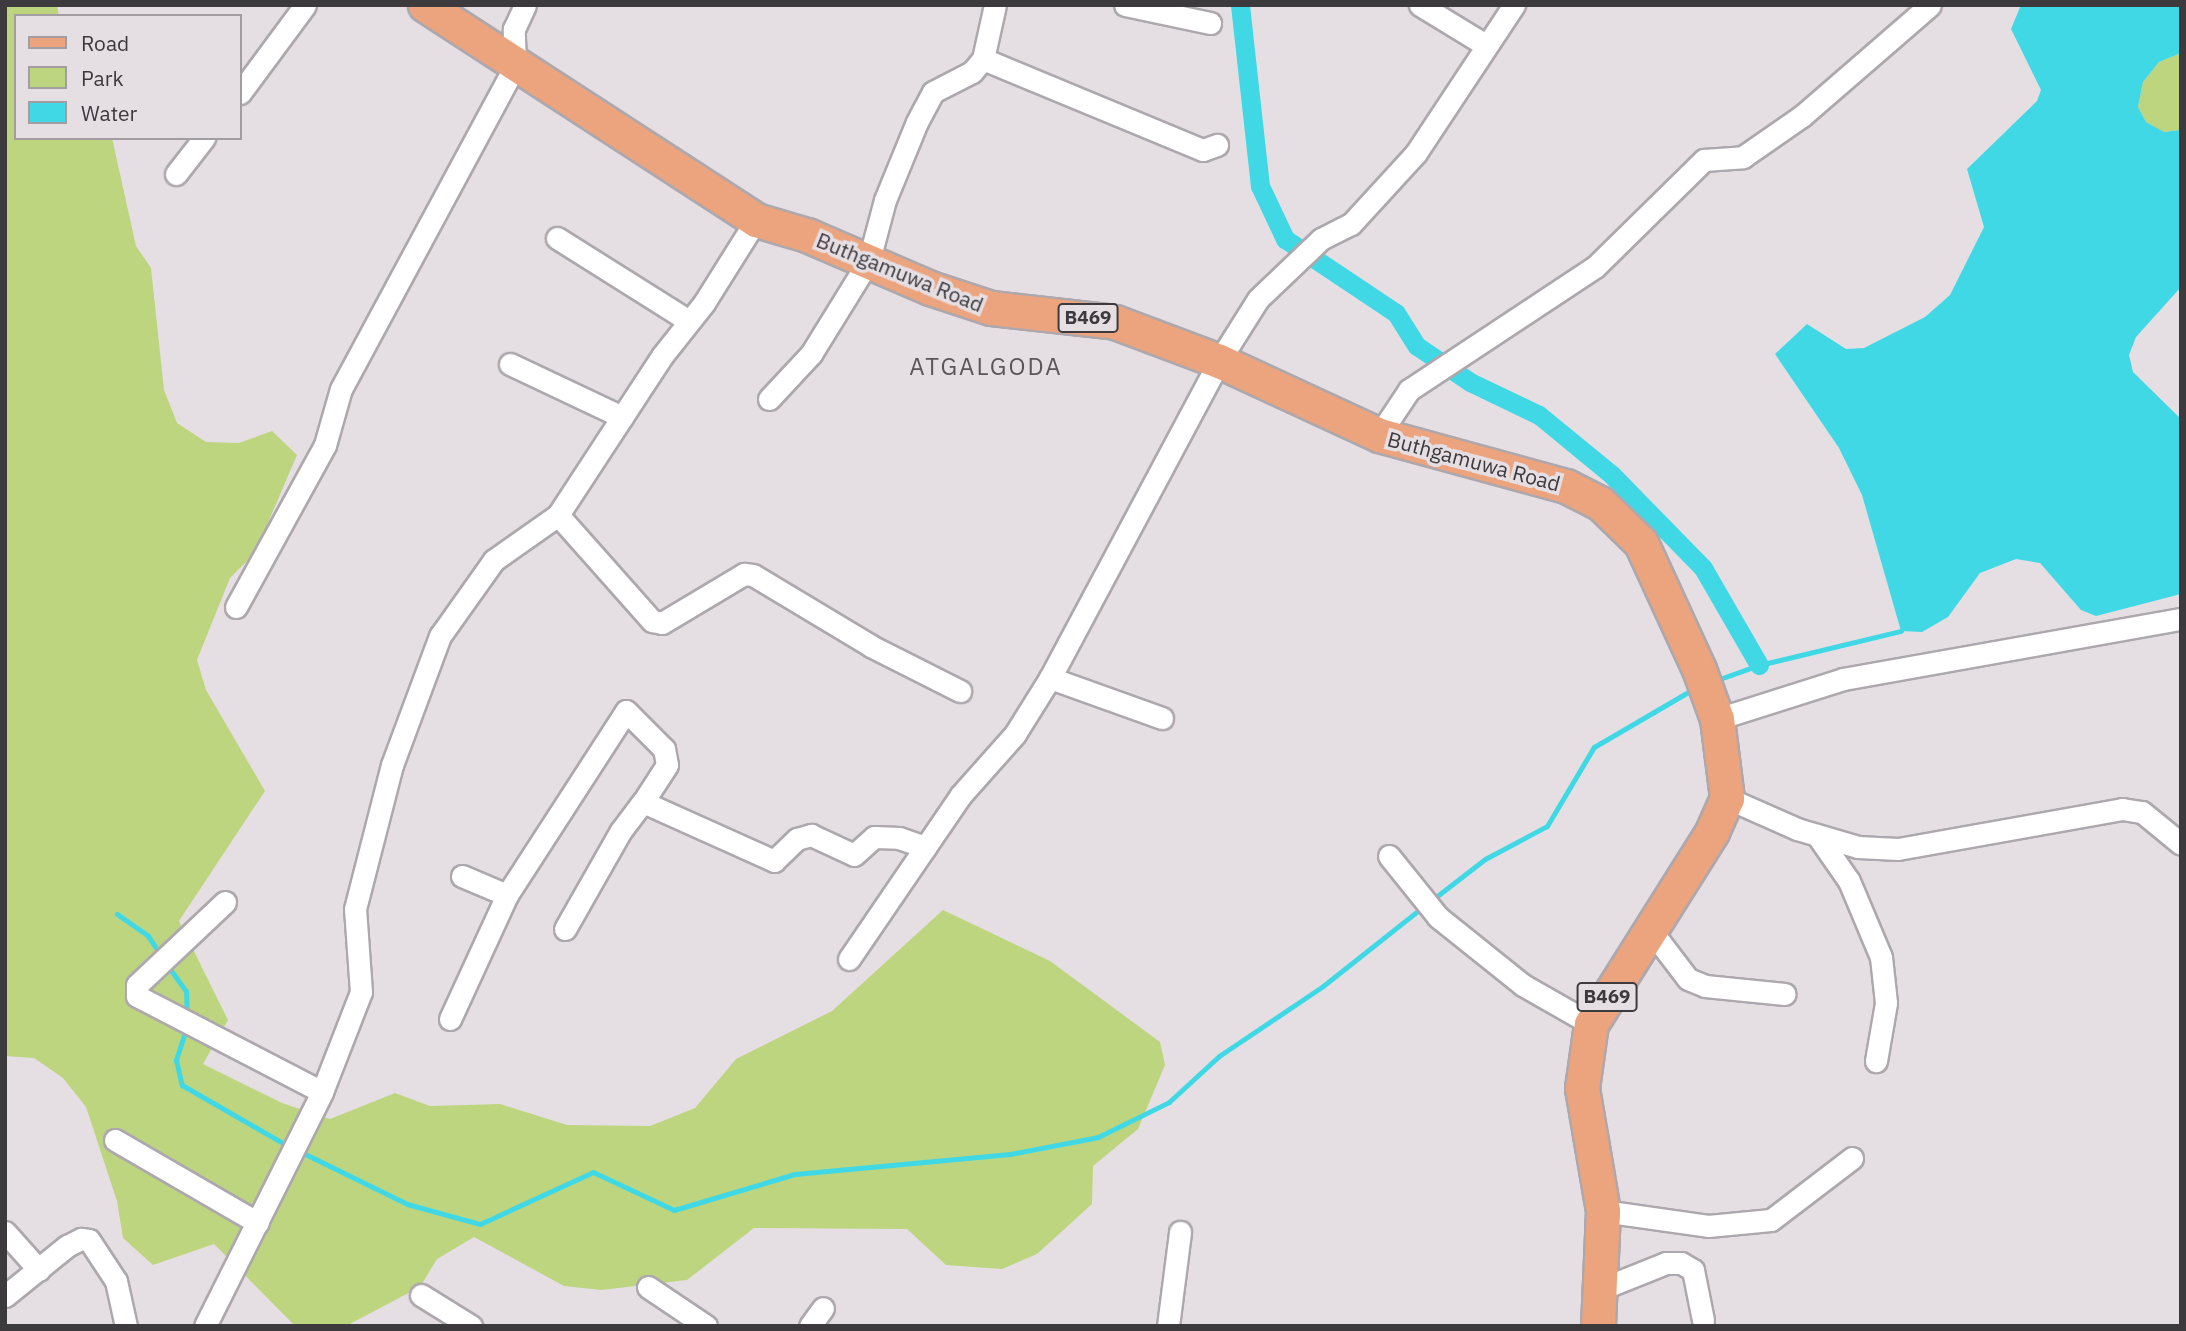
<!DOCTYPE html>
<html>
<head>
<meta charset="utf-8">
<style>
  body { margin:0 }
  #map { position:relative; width:2186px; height:1331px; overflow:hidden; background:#e5dfe4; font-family:"IBM Plex Sans",sans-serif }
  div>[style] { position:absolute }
  .green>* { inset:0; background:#bdd57f }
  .water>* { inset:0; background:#41d8e6 }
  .stream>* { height:5px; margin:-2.5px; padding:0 2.5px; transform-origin:2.5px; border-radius:2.5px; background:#41d8e6 }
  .canal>* { height:19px; margin:-9.5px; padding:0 9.5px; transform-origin:9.5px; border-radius:9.5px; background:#41d8e6 }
  .roads { filter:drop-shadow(2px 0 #ada8ad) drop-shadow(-2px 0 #ada8ad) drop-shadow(0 2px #ada8ad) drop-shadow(0 -2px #ada8ad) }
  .minor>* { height:21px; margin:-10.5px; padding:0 10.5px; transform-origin:10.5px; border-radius:10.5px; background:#fff }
  .primary>* { height:33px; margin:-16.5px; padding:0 16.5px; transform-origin:16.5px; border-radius:16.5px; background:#eba47d }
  span { translate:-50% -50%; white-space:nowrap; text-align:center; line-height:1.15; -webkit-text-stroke:7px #e5dfe4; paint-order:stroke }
  .shield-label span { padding:2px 5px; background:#e5dfe4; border:2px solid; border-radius:5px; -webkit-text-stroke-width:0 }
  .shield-label { font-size:19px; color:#3c3a3c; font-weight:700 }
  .street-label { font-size:21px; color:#3c3a3c }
  .quarter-label { font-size:24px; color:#5a5559; letter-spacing:2px }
  .frame { position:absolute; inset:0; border:7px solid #3c3a3c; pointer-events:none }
  .legend { position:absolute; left:14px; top:14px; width:228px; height:126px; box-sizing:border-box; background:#e5dfe4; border:2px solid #a19da1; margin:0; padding:9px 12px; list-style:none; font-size:21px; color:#3c3a3c }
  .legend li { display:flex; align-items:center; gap:14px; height:35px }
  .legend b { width:35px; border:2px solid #a19da1 }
</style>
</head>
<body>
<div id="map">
  <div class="green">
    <div style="clip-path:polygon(5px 5px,57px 5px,59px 16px,16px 16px,16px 138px,112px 138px,136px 246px,151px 268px,164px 390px,177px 423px,206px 442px,239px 443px,272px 431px,297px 455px,255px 553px,230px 578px,197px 660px,206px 690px,265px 791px,179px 921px,228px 1020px,203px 1064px,282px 1103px,330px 1119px,395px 1093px,430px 1106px,500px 1104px,567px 1125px,650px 1126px,695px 1108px,736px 1059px,832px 1011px,943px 910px,1050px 961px,1160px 1042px,1165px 1065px,1138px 1129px,1093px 1166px,1092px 1204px,1037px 1254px,1002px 1269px,946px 1265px,907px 1229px,754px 1228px,687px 1280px,601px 1290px,564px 1286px,474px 1237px,437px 1259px,420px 1287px,346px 1326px,295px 1326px,214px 1244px,153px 1265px,123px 1238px,117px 1201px,86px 1107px,63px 1078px,34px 1058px,5px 1056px)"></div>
    <div style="clip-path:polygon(2181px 53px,2181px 130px,2163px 132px,2146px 122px,2138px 107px,2143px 82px,2159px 62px)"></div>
  </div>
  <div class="water">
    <div style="clip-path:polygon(2021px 5px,2181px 5px,2181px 53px,2159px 62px,2143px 82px,2138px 107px,2146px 122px,2164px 132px,2181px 130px,2181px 287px,2136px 337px,2129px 355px,2133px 372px,2181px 419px,2181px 594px,2096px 616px,2081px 610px,2040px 563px,2016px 559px,1980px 573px,1948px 617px,1922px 632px,1901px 631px,1862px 495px,1839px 448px,1775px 354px,1807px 324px,1846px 349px,1864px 348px,1925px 317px,1950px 295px,1984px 227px,1967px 169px,2037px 101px,2041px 90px,2011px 29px)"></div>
  </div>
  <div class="stream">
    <div style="left:1714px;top:681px;width:48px;rotate:-19.6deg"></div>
    <div style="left:1759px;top:665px;width:146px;rotate:-13.5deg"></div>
    <div style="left:1432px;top:900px;width:67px;rotate:-37.7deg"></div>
    <div style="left:1485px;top:859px;width:70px;rotate:-28deg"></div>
    <div style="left:1547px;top:826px;width:92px;rotate:-59.3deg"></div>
    <div style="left:1594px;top:747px;width:117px;rotate:-30.3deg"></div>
    <div style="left:117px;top:914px;width:38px;rotate:35deg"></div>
    <div style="left:148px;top:936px;width:25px;rotate:56deg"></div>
    <div style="left:167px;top:965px;width:32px;rotate:54deg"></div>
    <div style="left:186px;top:991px;width:25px;rotate:88deg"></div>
    <div style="left:186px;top:1029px;width:33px;rotate:108deg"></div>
    <div style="left:176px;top:1060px;width:26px;rotate:77deg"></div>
    <div style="left:182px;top:1085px;width:125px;rotate:29.9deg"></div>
    <div style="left:299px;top:1151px;width:120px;rotate:26.1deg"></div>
    <div style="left:407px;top:1204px;width:76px;rotate:15.3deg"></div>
    <div style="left:480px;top:1224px;width:124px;rotate:-24.7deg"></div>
    <div style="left:593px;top:1172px;width:89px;rotate:25.1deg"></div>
    <div style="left:674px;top:1210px;width:126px;rotate:-16.6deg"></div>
    <div style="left:795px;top:1174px;width:216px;rotate:-5.3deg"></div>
    <div style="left:1010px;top:1154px;width:90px;rotate:-10.9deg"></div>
    <div style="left:1098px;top:1137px;width:79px;rotate:-26.2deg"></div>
    <div style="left:1169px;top:1102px;width:68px;rotate:-42.6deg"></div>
    <div style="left:1219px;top:1056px;width:125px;rotate:-33.9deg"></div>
    <div style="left:1323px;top:986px;width:129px;rotate:-38.4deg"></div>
  </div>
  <div class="canal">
    <div style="left:1240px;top:5px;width:182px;rotate:83.7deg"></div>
    <div style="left:1260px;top:186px;width:59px;rotate:64.7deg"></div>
    <div style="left:1285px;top:239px;width:133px;rotate:33.7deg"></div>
    <div style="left:1396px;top:313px;width:39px;rotate:58deg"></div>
    <div style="left:1417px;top:346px;width:64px;rotate:34.2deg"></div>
    <div style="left:1470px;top:382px;width:76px;rotate:25.6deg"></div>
    <div style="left:1539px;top:415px;width:94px;rotate:39.4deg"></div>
    <div style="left:1612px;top:475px;width:130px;rotate:45.6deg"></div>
    <div style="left:1703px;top:568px;width:112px;rotate:60deg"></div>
  </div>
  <div class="roads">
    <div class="minor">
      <div style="left:1125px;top:5px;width:87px;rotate:12deg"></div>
      <div style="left:1420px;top:5px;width:75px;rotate:31.4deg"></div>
      <div style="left:983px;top:59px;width:238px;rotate:22.5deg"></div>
      <div style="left:1203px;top:150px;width:15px;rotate:-20deg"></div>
      <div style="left:240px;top:93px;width:109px;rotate:-53.5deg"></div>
      <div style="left:176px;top:174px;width:46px;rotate:-52.1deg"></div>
      <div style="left:557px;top:238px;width:156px;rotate:32.2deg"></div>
      <div style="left:510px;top:364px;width:124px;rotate:25.3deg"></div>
      <div style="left:769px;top:399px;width:62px;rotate:-47deg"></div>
      <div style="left:811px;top:354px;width:110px;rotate:-58.3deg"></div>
      <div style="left:869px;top:260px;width:62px;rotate:-75.1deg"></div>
      <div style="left:885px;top:200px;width:84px;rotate:-67.7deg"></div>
      <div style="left:917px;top:122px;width:34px;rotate:-62deg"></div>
      <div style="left:933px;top:92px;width:44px;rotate:-27.1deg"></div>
      <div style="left:972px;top:72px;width:17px;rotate:-50deg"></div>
      <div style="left:983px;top:59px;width:55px;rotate:-77.5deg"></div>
      <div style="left:1379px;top:435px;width:54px;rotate:-56.3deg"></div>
      <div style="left:1409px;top:390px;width:223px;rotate:-33.5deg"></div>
      <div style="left:1595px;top:267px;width:153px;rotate:-44.5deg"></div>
      <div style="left:1704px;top:160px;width:39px;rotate:-4deg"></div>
      <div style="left:1743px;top:157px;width:72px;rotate:-34.8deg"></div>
      <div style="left:1802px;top:116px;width:169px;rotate:-40.9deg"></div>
      <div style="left:558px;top:515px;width:142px;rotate:48.4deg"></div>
      <div style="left:652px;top:621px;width:10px;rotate:11deg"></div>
      <div style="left:662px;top:623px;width:96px;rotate:-30.9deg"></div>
      <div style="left:744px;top:574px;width:9px;rotate:6deg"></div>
      <div style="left:753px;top:575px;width:138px;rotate:31deg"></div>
      <div style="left:871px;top:646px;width:100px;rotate:26.8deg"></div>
      <div style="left:236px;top:607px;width:185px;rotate:-61.2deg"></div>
      <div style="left:325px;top:445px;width:58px;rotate:-74.1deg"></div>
      <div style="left:341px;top:389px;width:367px;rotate:-61.7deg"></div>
      <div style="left:515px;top:66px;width:37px;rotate:-92deg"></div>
      <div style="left:514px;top:29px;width:26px;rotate:-65deg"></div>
      <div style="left:1050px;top:678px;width:119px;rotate:19.7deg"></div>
      <div style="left:1717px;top:719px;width:132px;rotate:-17.6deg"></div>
      <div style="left:1843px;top:679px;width:343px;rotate:-10.1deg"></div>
      <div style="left:1727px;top:798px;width:77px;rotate:23.9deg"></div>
      <div style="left:1797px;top:829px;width:64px;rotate:16.4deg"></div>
      <div style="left:1858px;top:847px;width:40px;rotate:2.9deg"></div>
      <div style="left:1898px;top:849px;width:228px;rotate:-10.1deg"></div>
      <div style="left:2122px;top:809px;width:20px;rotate:9deg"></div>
      <div style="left:2142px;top:812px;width:50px;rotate:39.4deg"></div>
      <div style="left:1817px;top:835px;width:56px;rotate:55.2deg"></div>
      <div style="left:1849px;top:881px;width:82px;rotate:67.2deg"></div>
      <div style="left:1881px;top:957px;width:46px;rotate:83.8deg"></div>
      <div style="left:1886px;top:1003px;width:59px;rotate:99.8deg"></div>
      <div style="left:1389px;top:856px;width:78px;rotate:51.2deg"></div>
      <div style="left:1438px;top:917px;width:109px;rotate:38.7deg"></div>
      <div style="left:1523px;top:985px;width:78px;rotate:29.8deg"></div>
      <div style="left:462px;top:876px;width:49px;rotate:22.9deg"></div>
      <div style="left:225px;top:902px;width:121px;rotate:136.7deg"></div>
      <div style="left:137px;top:985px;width:11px;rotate:90deg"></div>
      <div style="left:137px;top:996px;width:208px;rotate:27.4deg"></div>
      <div style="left:1649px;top:928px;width:64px;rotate:52.6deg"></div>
      <div style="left:1688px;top:979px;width:18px;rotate:22deg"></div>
      <div style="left:1705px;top:986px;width:80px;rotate:5.7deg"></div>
      <div style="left:565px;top:929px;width:112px;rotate:-60.4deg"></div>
      <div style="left:620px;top:832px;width:38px;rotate:-53deg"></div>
      <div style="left:849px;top:959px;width:197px;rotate:-55.7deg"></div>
      <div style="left:960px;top:796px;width:83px;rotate:-48.4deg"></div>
      <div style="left:1015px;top:734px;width:66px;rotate:-58deg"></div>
      <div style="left:1050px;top:678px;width:359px;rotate:-61.9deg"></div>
      <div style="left:1219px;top:361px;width:73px;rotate:-57.8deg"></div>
      <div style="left:1258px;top:299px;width:87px;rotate:-43.6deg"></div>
      <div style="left:1321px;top:239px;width:34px;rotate:-27deg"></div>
      <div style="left:1351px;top:224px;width:96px;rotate:-47.5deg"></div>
      <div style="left:1416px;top:153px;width:178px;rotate:-56.5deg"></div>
      <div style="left:450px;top:1019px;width:136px;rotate:-65.3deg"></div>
      <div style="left:507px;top:895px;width:219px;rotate:-57.1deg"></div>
      <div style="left:626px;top:711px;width:54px;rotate:45deg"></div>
      <div style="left:664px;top:749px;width:16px;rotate:79deg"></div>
      <div style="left:667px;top:765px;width:44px;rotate:123deg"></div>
      <div style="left:643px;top:802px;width:144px;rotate:24.2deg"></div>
      <div style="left:774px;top:861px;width:32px;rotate:-44deg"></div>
      <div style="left:797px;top:839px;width:15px;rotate:-16deg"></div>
      <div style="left:811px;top:835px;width:47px;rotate:24.9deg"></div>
      <div style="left:854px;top:855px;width:27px;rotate:-42deg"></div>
      <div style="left:874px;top:837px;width:25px;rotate:2deg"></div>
      <div style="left:899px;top:838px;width:28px;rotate:19deg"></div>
      <div style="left:115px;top:1140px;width:165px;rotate:30.1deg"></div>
      <div style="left:1603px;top:1211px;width:106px;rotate:8.1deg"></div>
      <div style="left:1708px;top:1226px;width:63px;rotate:-5.4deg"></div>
      <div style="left:1771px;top:1220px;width:102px;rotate:-37.4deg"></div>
      <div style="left:5px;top:1232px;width:51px;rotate:48.2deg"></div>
      <div style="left:648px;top:1287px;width:70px;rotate:33.9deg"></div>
      <div style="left:1601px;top:1289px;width:70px;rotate:-21.8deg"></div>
      <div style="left:1666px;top:1263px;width:15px"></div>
      <div style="left:1681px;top:1263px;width:14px;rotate:30deg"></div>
      <div style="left:1693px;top:1270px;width:51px;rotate:78.7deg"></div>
      <div style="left:421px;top:1295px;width:59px;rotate:31.8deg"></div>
      <div style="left:5px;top:1296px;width:80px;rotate:-38.9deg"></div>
      <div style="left:67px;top:1246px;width:16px;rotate:-27deg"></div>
      <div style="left:81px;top:1239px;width:8px;rotate:7deg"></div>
      <div style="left:89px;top:1240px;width:49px;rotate:56.6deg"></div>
      <div style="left:116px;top:1281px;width:46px;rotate:77.5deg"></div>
      <div style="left:205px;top:1326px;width:262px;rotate:-63.4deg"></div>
      <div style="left:322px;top:1092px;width:107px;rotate:-68.7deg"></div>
      <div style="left:361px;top:992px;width:83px;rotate:-94.1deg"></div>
      <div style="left:355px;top:909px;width:149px;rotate:-75.6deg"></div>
      <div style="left:392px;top:765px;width:138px;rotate:-69.6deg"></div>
      <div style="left:440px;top:636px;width:93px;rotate:-54.6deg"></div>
      <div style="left:494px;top:560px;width:78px;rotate:-35.1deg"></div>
      <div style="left:558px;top:515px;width:190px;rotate:-56.8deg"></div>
      <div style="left:662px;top:356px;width:68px;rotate:-51.6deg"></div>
      <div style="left:704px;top:303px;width:98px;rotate:-57.9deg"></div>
      <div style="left:810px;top:1326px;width:22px;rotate:-54deg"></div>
      <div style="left:1168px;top:1326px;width:95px;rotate:-82.7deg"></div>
    </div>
    <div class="primary">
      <div style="left:425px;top:5px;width:395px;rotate:33deg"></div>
      <div style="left:756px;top:220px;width:53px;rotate:16.4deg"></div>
      <div style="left:807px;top:235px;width:134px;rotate:23.3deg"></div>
      <div style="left:930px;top:288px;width:64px;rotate:18.2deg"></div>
      <div style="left:991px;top:308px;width:125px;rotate:6.4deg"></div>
      <div style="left:1115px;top:322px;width:111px;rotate:20.6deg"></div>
      <div style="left:1219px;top:361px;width:176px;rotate:24.8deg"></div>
      <div style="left:1379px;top:435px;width:194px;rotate:15.3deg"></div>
      <div style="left:1566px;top:486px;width:38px;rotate:27deg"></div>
      <div style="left:1600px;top:503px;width:57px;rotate:44.3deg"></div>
      <div style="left:1641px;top:543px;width:139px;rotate:65.3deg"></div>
      <div style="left:1699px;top:669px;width:53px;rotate:70.2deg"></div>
      <div style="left:1717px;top:719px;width:80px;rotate:82.8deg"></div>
      <div style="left:1727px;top:798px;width:37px;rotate:114deg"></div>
      <div style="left:1712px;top:832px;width:227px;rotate:122.2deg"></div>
      <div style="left:1591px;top:1024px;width:65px;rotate:98deg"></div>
      <div style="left:1582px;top:1088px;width:125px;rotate:80.3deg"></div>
      <div style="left:1603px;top:1211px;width:115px;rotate:92.5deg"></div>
    </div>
  </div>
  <div class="shield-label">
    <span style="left:1088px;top:318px">B469</span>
    <span style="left:1607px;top:997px">B469</span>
  </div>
  <div class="street-label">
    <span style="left:900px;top:272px;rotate:22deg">Buthgamuwa Road</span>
    <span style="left:1474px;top:461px;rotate:15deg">Buthgamuwa Road</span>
  </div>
  <div class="quarter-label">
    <span style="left:986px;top:367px">ATGALGODA</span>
  </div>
  <div class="frame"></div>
  <ul class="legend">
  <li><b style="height:9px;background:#eba47d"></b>Road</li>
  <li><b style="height:19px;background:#bdd57f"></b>Park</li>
  <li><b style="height:19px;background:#41d8e6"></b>Water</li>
  </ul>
</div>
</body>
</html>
